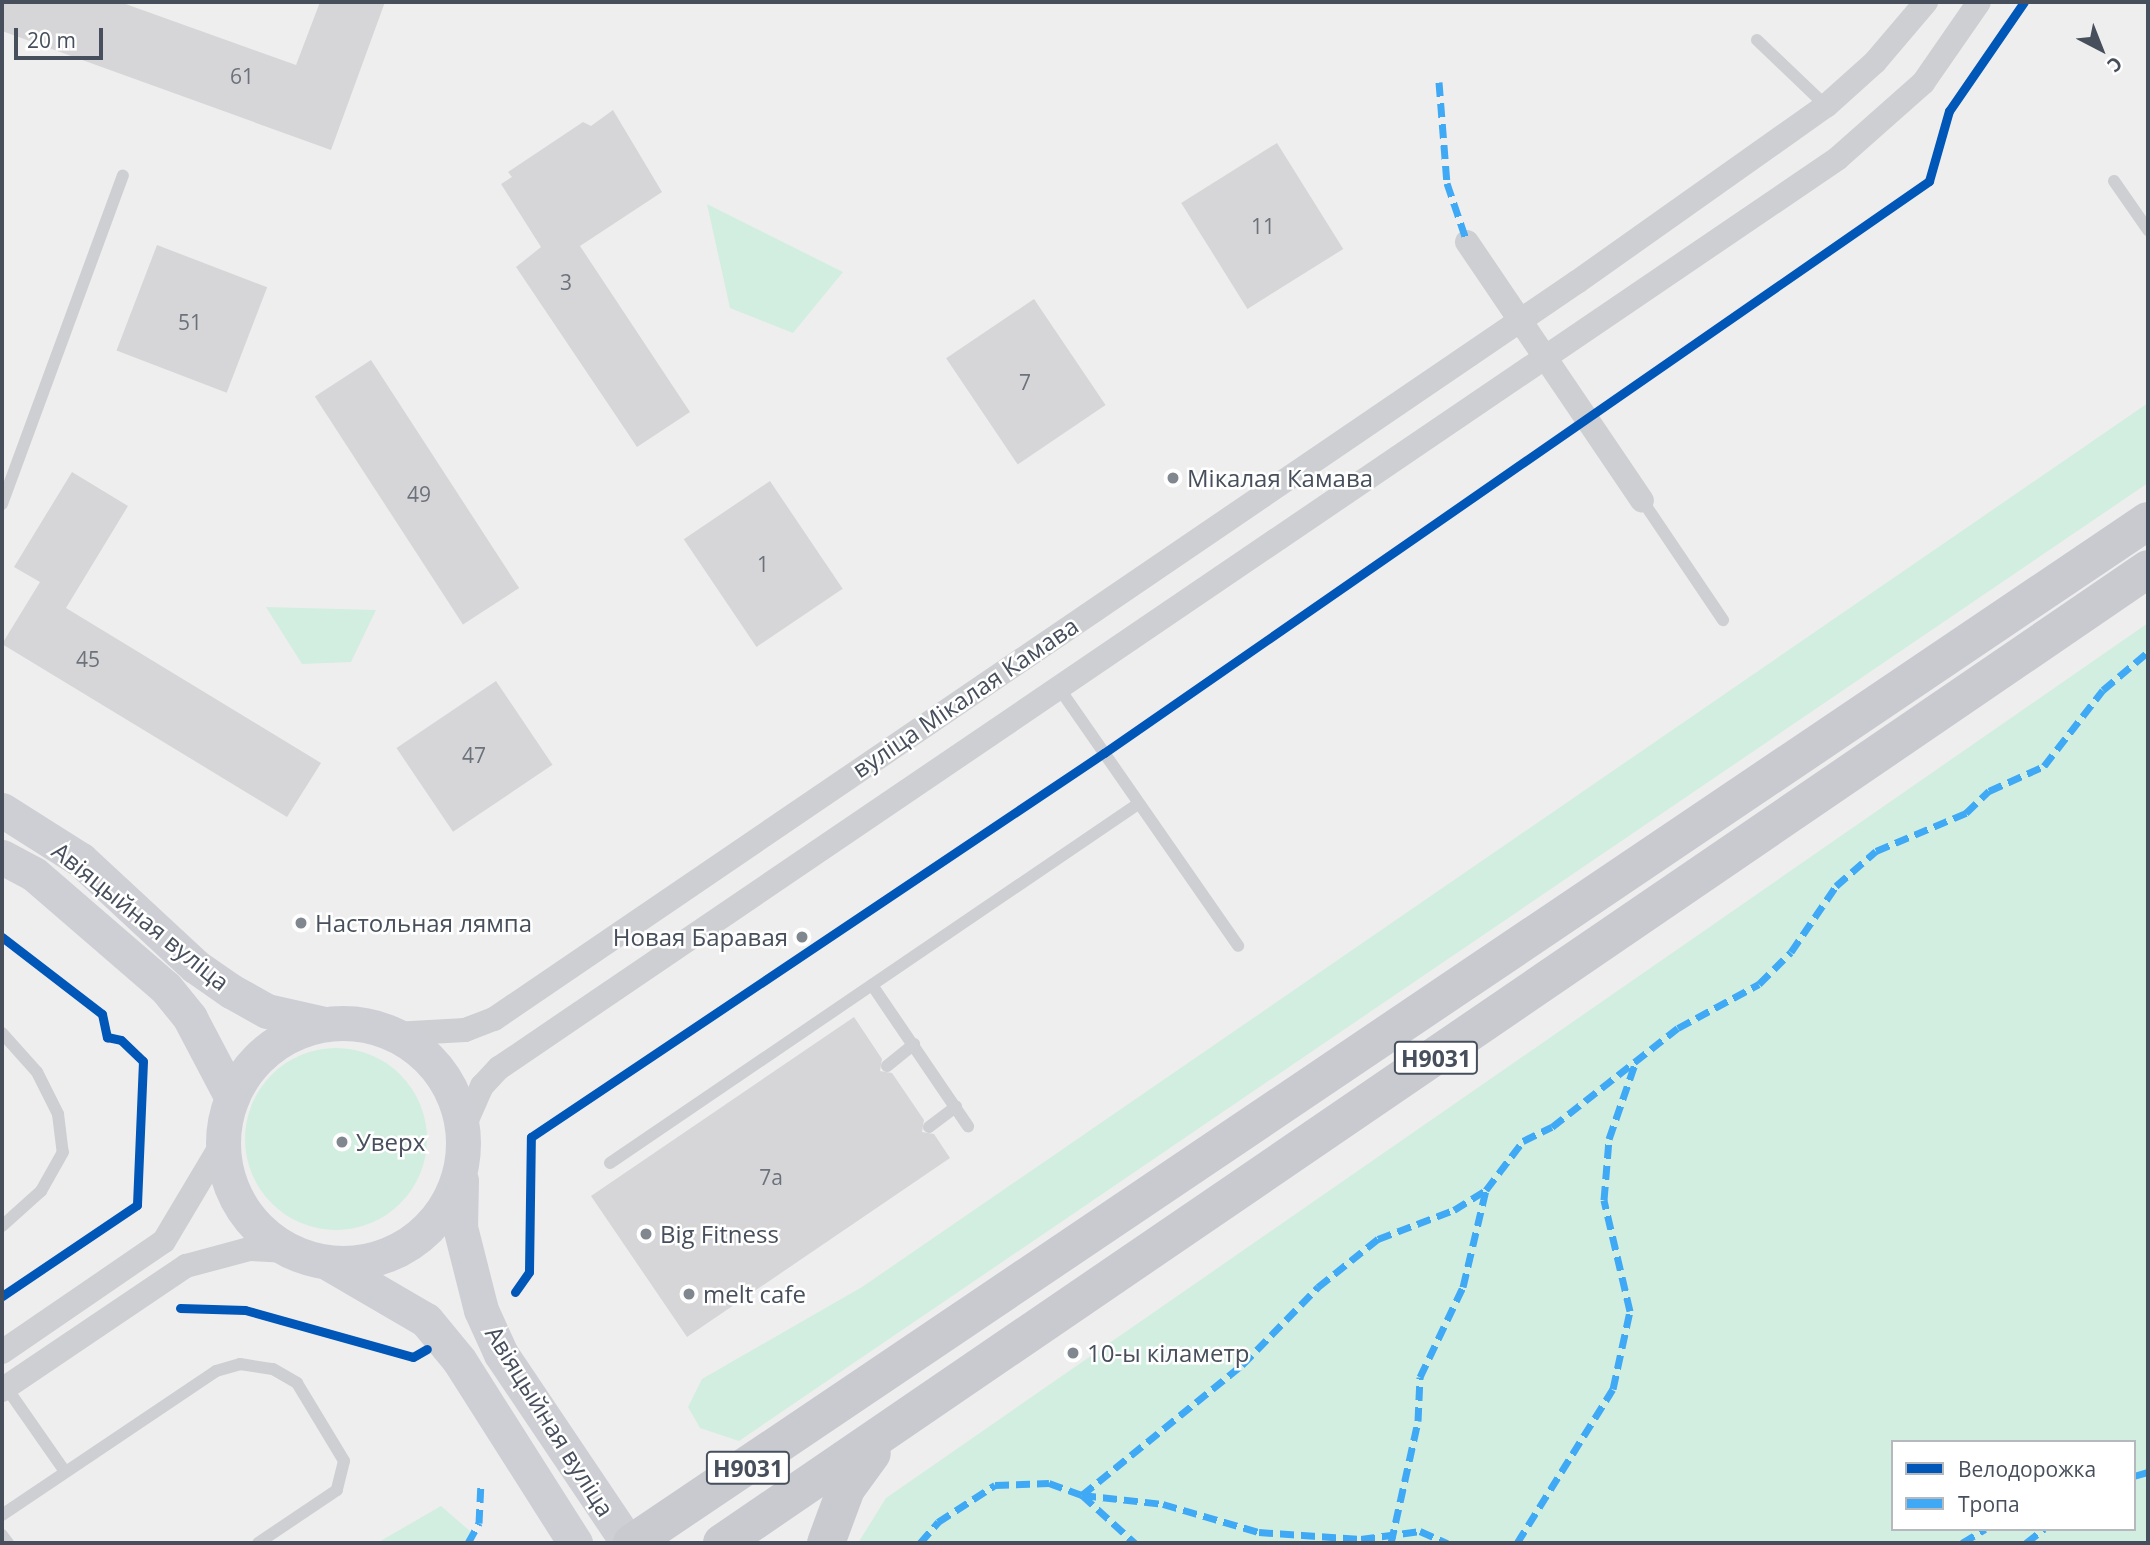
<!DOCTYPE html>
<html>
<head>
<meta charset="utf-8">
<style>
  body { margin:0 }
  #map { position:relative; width:2150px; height:1545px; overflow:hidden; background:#efeeee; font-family:"Open Sans",sans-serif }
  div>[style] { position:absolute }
  .green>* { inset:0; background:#d2eee0 }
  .round { border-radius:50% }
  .building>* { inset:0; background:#d6d6d8; transform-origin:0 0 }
  .service>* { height:12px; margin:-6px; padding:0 6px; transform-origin:6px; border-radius:6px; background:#cdcfd2 }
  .minor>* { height:24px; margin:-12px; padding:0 12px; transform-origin:12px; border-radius:12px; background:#cdcfd2 }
  .secondary>* { height:35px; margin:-17.5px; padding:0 17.5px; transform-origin:17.5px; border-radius:17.5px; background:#cecfd4 }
  .secondary>.ring { margin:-17.5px; padding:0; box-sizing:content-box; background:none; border:35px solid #cecfd4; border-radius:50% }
  .primary>* { height:38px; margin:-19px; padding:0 19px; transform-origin:19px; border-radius:19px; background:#c8cacf }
  .quiet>* { height:7px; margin-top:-3.5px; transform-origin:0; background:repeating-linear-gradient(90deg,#3fa9f5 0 14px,transparent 0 21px) }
  .cycleway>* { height:9px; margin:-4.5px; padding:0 4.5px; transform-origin:4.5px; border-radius:4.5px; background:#0057b8 }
  .dots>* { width:19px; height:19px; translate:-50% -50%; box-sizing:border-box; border:4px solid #fff; border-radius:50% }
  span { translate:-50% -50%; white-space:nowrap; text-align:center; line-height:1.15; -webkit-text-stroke:5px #fff; paint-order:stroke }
  .number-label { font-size:21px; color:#6c727c }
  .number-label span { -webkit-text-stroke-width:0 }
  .shield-label span { padding:2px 5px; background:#fff; border:2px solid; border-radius:5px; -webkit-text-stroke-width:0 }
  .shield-label { font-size:23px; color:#464f5b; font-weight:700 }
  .poi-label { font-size:24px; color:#464f5b }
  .left { translate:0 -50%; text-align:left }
  .right { translate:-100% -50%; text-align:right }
  .street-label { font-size:24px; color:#464f5b }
  .frame { position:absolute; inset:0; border:4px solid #464f5b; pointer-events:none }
  .legend { position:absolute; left:1891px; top:1440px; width:245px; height:91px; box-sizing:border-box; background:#fff; border:2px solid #b5b9bd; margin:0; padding:9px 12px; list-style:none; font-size:21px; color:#464f5b }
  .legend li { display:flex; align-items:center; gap:14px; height:35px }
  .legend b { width:35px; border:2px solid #b5b9bd }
  .north { position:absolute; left:2066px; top:14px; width:70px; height:70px; -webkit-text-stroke:5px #fff; paint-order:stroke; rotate:138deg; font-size:19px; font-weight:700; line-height:28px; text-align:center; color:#464f5b }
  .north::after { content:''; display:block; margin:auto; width:24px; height:32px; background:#464f5b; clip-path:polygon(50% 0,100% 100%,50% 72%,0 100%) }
  .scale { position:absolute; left:14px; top:28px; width:89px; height:32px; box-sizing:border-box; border:4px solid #464f5b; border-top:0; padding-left:9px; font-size:21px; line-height:24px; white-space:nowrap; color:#464f5b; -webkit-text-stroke:5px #fff; paint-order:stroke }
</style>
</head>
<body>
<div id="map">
  <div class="green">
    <div style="clip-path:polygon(707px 204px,843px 272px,793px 333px,730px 308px)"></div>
    <div style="clip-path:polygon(2148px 403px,2148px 483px,739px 1441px,700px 1428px,688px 1407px,702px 1379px,862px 1287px)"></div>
    <div style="clip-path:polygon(266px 607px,376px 610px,351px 662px,302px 664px)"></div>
    <div style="clip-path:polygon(evenodd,2148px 623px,2148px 1543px,858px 1543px,886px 1498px,2148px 623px,1893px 1442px,2134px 1442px,2134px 1529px,1893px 1529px,1893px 1442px)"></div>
    <div class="round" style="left:245px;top:1048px;width:182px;height:182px"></div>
    <div style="clip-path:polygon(441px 1506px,471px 1532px,475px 1543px,377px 1543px)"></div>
  </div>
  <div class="building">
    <div style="clip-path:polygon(2px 2px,120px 2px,296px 65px,320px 2px,385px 2px,331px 150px,2px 31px)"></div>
    <div style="clip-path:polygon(613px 110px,662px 192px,580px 246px,690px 412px,637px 447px,516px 267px,541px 247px,501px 184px,512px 177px,508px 172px,583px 122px,591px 126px)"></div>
    <div style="left:1277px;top:143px;width:125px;height:113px;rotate:58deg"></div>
    <div style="left:157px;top:245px;width:118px;height:113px;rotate:21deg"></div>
    <div style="left:1034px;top:299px;width:128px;height:106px;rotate:56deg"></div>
    <div style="left:371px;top:360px;width:272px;height:67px;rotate:57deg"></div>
    <div style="clip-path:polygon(72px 472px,128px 506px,66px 608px,321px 763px,287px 817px,2px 644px,40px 582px,14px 567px)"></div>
    <div style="left:770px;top:481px;width:130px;height:104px;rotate:56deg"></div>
    <div style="left:496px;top:681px;width:101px;height:120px;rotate:56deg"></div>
    <div style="clip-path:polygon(854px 1017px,882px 1059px,880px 1071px,892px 1073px,924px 1120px,922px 1132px,934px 1134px,950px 1158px,687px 1337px,591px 1196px)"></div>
  </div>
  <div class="service">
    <div style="left:1757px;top:40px;width:95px;rotate:43.7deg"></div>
    <div style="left:2114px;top:181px;width:60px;rotate:55.2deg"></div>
    <div style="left:1642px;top:500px;width:145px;rotate:56deg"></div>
    <div style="left:2px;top:504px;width:350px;rotate:-69.8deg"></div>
    <div style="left:1059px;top:688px;width:314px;rotate:55.2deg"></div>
    <div style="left:872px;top:985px;width:171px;rotate:55.8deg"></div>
    <div style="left:2px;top:1033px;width:52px;rotate:48.1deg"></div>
    <div style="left:37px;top:1072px;width:47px;rotate:63.4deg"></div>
    <div style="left:58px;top:1114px;width:38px;rotate:83deg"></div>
    <div style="left:63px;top:1152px;width:45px;rotate:119.4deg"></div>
    <div style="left:41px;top:1191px;width:52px;rotate:138.1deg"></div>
    <div style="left:887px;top:1066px;width:35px;rotate:-39deg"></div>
    <div style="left:929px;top:1127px;width:34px;rotate:-37deg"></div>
    <div style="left:610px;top:1163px;width:638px;rotate:-34.21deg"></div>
    <div style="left:6px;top:1387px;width:101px;rotate:55.1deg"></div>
    <div style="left:2px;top:1515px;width:258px;rotate:-33.9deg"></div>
    <div style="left:216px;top:1371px;width:25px;rotate:-16deg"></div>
    <div style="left:240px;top:1364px;width:33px;rotate:9deg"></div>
    <div style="left:273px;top:1369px;width:28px;rotate:30deg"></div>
    <div style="left:297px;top:1383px;width:91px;rotate:58.9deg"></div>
    <div style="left:344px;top:1461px;width:30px;rotate:104deg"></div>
    <div style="left:337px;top:1490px;width:95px;rotate:146.1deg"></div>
    <div style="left:2px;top:1535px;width:10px;rotate:53deg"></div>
  </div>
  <div class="minor">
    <div style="left:1467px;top:242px;width:312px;rotate:55.9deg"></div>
    <div style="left:394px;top:1034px;width:71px;rotate:-3.2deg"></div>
    <div style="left:465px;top:1030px;width:31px;rotate:-21deg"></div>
    <div style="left:494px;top:1019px;width:1310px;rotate:-34.24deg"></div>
    <div style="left:1577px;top:282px;width:305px;rotate:-35.3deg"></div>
    <div style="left:1826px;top:106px;width:66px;rotate:-41.9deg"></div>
    <div style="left:1875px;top:62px;width:79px;rotate:-49.6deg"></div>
    <div style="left:463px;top:1129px;width:47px;rotate:-66.2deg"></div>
    <div style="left:482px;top:1086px;width:25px;rotate:-47deg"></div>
    <div style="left:499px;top:1068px;width:1618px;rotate:-34.19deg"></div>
    <div style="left:1837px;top:159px;width:115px;rotate:-41.5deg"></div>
    <div style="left:1923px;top:83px;width:98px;rotate:-55.3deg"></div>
    <div style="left:2px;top:1352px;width:196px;rotate:-34.4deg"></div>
    <div style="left:164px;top:1241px;width:115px;rotate:-59.2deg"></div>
    <div style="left:2px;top:1390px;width:222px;rotate:-34deg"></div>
    <div style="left:186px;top:1266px;width:65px;rotate:-15.1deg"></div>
    <div style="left:249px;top:1249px;width:40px;rotate:2.9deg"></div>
  </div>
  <div class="secondary">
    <div style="left:2px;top:810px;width:93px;rotate:32.3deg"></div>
    <div style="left:81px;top:860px;width:156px;rotate:42.9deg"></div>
    <div style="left:195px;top:966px;width:44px;rotate:34.8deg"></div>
    <div style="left:231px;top:991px;width:41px;rotate:29.1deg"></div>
    <div style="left:267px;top:1011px;width:58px;rotate:12.8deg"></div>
    <div style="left:2px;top:857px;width:36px;rotate:28deg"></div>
    <div style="left:34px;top:874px;width:174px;rotate:40.8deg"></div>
    <div style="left:166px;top:988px;width:38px;rotate:51deg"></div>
    <div style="left:190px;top:1018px;width:90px;rotate:62.3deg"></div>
    <div class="ring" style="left:223px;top:1023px;width:205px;height:205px"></div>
    <div style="left:461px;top:1180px;width:47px;rotate:91.2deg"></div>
    <div style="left:460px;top:1227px;width:86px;rotate:75.8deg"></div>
    <div style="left:481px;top:1310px;width:48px;rotate:65.6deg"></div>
    <div style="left:501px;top:1354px;width:228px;rotate:56.1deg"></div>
    <div style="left:328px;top:1263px;width:113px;rotate:30.2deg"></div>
    <div style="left:426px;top:1320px;width:52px;rotate:50.5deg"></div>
    <div style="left:459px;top:1360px;width:217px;rotate:57.6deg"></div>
  </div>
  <div class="primary">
    <div style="left:632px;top:1543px;width:1828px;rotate:-33.99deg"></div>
    <div style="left:722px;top:1543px;width:1727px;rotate:-34.33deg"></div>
    <div style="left:826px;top:1543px;width:58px;rotate:-69.7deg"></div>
    <div style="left:846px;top:1489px;width:44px;rotate:-54.2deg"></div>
  </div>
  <div class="quiet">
    <div style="left:1439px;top:82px;width:101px;rotate:85.5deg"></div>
    <div style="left:1447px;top:183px;width:62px;rotate:71.3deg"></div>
    <div style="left:2134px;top:1476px;width:15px;rotate:-16deg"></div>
    <div style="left:1082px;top:1495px;width:81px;rotate:6.3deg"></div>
    <div style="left:1163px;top:1504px;width:100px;rotate:16.3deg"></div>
    <div style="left:1259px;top:1532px;width:102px;rotate:3.9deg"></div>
    <div style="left:1361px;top:1539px;width:60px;rotate:-7.7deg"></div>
    <div style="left:1420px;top:1531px;width:30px;rotate:24deg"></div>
    <div style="left:1082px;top:1495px;width:72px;rotate:42.2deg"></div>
    <div style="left:468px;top:1543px;width:23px;rotate:-61deg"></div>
    <div style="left:479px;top:1523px;width:41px;rotate:-87.2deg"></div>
    <div style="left:920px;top:1543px;width:28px;rotate:-49deg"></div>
    <div style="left:938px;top:1522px;width:68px;rotate:-33deg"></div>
    <div style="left:995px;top:1485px;width:54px;rotate:-2.1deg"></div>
    <div style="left:1049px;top:1483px;width:35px;rotate:20deg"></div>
    <div style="left:1082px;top:1495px;width:206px;rotate:-39.1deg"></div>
    <div style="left:1242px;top:1365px;width:109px;rotate:-45.7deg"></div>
    <div style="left:1318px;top:1287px;width:77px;rotate:-38.7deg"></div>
    <div style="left:1378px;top:1239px;width:81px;rotate:-20.9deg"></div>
    <div style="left:1454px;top:1210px;width:38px;rotate:-32deg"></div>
    <div style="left:1391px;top:1543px;width:125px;rotate:-77.5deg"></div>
    <div style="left:1418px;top:1421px;width:44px;rotate:-87.4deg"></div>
    <div style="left:1420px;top:1377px;width:100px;rotate:-64.5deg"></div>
    <div style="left:1463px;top:1287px;width:100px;rotate:-76.7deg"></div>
    <div style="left:1486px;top:1190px;width:61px;rotate:-52.9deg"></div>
    <div style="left:1523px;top:1141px;width:32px;rotate:-26deg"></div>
    <div style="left:1552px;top:1127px;width:160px;rotate:-38.2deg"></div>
    <div style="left:1678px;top:1028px;width:92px;rotate:-28.5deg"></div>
    <div style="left:1759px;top:984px;width:45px;rotate:-45deg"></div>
    <div style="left:1791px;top:952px;width:80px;rotate:-55.7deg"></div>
    <div style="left:1836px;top:886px;width:53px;rotate:-41.2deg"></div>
    <div style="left:1876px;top:851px;width:98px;rotate:-22.9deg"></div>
    <div style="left:1966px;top:813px;width:32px;rotate:-44deg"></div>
    <div style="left:1989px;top:791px;width:60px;rotate:-24.4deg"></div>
    <div style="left:2044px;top:766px;width:96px;rotate:-52.2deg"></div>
    <div style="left:2103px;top:690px;width:59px;rotate:-40.2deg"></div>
    <div style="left:1517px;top:1543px;width:181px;rotate:-58.1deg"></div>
    <div style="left:1613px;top:1389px;width:80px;rotate:-77.7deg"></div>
    <div style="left:1630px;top:1311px;width:114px;rotate:-103.2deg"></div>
    <div style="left:1604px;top:1200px;width:61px;rotate:-85.3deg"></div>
    <div style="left:1609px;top:1139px;width:83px;rotate:-70.9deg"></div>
    <div style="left:1962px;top:1543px;width:27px;rotate:-31deg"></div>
    <div style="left:2026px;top:1543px;width:23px;rotate:-38deg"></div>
  </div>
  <div class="cycleway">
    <div style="left:2px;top:937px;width:126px;rotate:37.6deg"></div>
    <div style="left:102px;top:1014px;width:24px;rotate:78deg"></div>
    <div style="left:107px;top:1037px;width:14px;rotate:12deg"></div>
    <div style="left:121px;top:1040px;width:30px;rotate:44deg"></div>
    <div style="left:143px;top:1061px;width:144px;rotate:92.4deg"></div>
    <div style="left:137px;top:1205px;width:163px;rotate:146deg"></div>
    <div style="left:515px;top:1292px;width:24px;rotate:-55deg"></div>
    <div style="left:529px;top:1272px;width:135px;rotate:-89.2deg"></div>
    <div style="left:531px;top:1137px;width:690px;rotate:-33.83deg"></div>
    <div style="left:1104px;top:753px;width:1004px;rotate:-34.73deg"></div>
    <div style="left:1929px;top:181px;width:73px;rotate:-74.1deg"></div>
    <div style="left:1949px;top:111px;width:132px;rotate:-55.5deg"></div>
    <div style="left:180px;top:1308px;width:65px;rotate:1.8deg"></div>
    <div style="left:245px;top:1310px;width:174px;rotate:15.6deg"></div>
    <div style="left:413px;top:1357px;width:16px;rotate:-30deg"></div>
  </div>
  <div class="dots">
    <div style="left:1173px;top:478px;background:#81878e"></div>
    <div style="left:301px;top:923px;background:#81878e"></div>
    <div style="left:802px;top:937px;background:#81878e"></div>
    <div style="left:342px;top:1142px;background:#81878e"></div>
    <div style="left:646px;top:1234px;background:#81878e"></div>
    <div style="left:689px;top:1294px;background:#81878e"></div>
    <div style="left:1073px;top:1353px;background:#81878e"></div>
  </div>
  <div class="number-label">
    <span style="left:242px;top:76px">61</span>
    <span style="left:1263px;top:226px">11</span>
    <span style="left:566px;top:282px">3</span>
    <span style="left:190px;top:322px">51</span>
    <span style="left:1025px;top:382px">7</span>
    <span style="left:419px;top:494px">49</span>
    <span style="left:763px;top:564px">1</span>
    <span style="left:88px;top:659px">45</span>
    <span style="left:474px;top:755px">47</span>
    <span style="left:771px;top:1177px">7а</span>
  </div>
  <div class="shield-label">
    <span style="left:1436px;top:1058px">Н9031</span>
    <span style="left:748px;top:1468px">Н9031</span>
  </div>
  <div class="poi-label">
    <span class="left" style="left:1187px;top:478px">Мікалая Камава</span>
    <span class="left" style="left:315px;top:923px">Настольная лямпа</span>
    <span class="right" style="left:788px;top:937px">Новая Баравая</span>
    <span class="left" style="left:356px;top:1142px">Уверх</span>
    <span class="left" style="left:660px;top:1234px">Big Fitness</span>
    <span class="left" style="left:703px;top:1294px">melt cafe</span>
    <span class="left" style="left:1087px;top:1353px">10-ы кіламетр</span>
  </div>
  <div class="street-label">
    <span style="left:965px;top:697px;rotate:-34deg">вуліца Мікалая Камава</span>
    <span style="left:141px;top:916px;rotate:39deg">Авіяцыйная вуліца</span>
    <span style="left:550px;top:1421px;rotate:58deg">Авіяцыйная вуліца</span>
  </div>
  <div class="frame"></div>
  <ul class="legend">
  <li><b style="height:9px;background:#0057b8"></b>Велодорожка</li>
  <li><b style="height:9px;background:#3fa9f5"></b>Тропа</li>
  </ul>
  <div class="north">С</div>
  <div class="scale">20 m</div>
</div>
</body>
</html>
